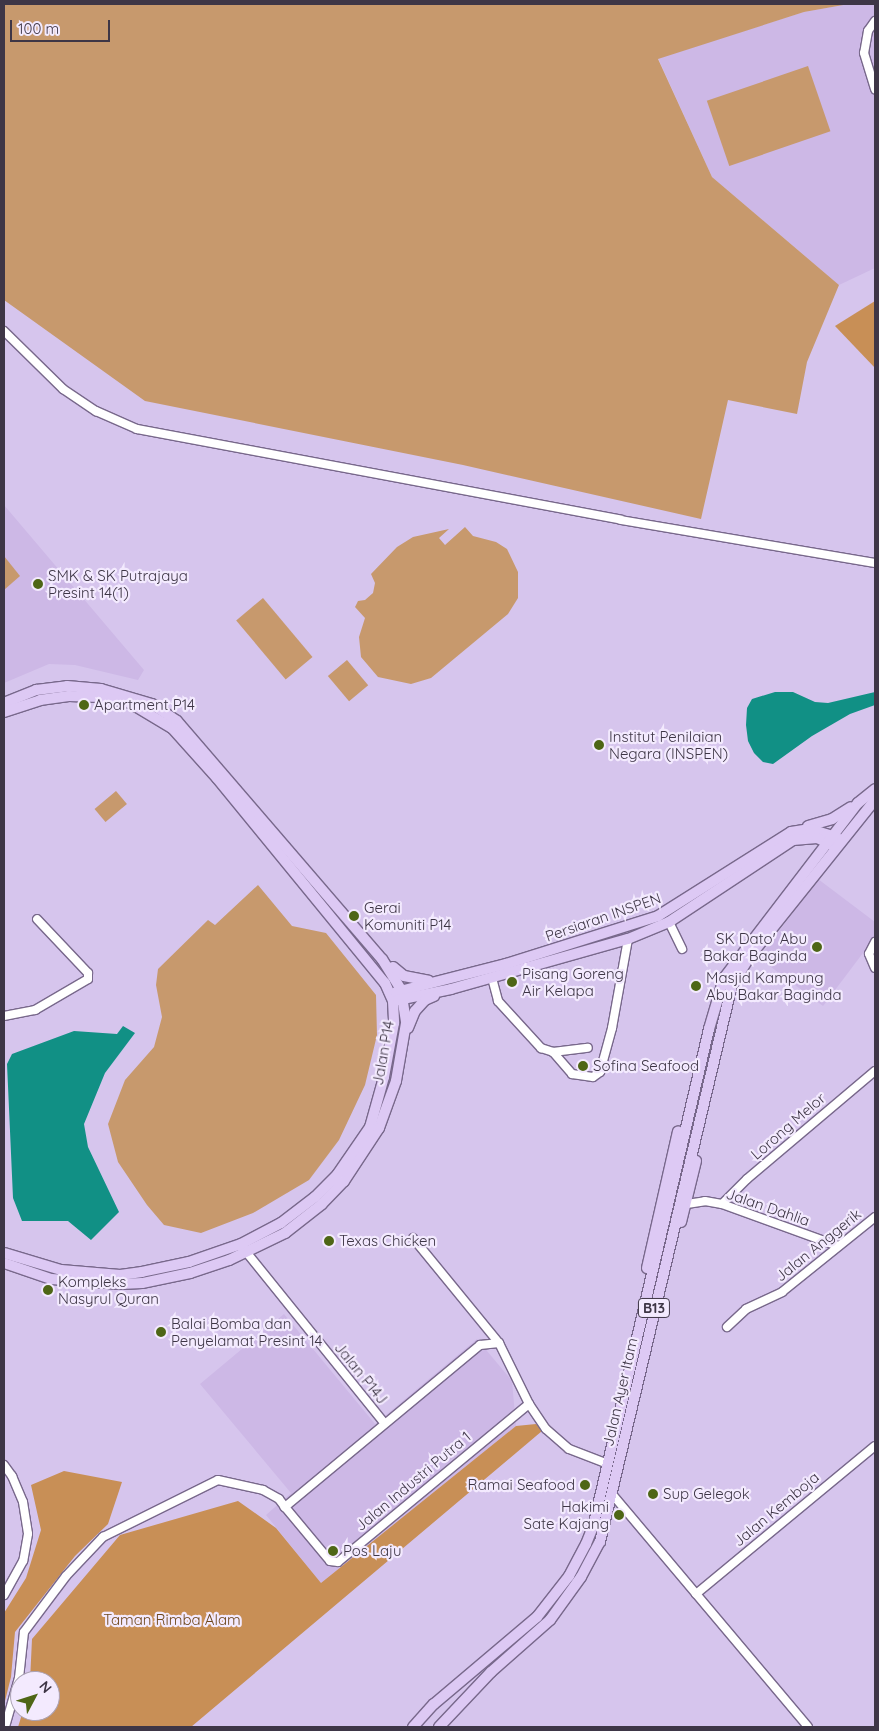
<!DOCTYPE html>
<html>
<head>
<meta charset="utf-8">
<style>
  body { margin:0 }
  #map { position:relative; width:879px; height:1731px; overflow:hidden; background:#d6c5ed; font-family:Quicksand,sans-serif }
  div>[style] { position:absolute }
  .built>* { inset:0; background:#cdb8e6 }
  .green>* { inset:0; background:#c7996d; transform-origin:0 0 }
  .forest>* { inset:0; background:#c88f56 }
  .water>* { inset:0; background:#119085 }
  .roads { filter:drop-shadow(1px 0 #78688b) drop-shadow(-1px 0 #78688b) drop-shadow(0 1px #78688b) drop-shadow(0 -1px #78688b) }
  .minor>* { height:8px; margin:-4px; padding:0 4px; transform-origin:4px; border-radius:4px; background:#fff }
  .major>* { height:10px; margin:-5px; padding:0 5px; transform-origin:5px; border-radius:5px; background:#ddc9f4 }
  .dots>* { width:14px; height:14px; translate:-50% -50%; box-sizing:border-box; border:2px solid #f3eafe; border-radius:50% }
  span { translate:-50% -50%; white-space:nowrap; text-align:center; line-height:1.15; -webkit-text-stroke:4.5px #f3eafe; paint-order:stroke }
  .shield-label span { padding:1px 4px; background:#f3eafe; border:1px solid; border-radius:4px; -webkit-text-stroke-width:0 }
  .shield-label { font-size:14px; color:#3e3646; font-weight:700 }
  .poi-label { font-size:15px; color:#3e3646 }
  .left { translate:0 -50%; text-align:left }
  .right { translate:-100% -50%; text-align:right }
  .street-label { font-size:15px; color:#3e3646 }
  .park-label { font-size:15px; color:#6e471c }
  .frame { position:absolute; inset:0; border:5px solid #3e3646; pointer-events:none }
  .north { position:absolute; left:10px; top:1671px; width:50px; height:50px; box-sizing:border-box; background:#f3eafe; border:1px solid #aba2b4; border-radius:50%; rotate:50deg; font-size:14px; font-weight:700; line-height:20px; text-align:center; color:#3e3646 }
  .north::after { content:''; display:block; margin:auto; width:18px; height:22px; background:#4e6616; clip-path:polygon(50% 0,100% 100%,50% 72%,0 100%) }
  .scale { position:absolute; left:10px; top:20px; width:100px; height:22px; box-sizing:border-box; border:2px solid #3e3646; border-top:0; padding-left:6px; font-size:15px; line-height:18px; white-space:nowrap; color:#3e3646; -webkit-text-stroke:4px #f3eafe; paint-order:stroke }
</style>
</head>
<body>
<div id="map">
  <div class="built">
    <div style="clip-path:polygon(849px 4px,875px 4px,875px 268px,839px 285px,712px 177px,658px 58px,804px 12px)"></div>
    <div style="clip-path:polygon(4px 505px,144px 670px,138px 680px,75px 665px,49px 664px,4px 683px)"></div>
    <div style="clip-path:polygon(818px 879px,875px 922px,875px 937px,823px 1006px,759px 958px)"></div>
    <div style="clip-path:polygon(284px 1314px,375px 1424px,477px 1339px,512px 1381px,516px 1426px,321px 1583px,266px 1515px,291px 1493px,200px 1384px)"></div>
  </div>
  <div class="green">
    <div style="clip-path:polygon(4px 4px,849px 4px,804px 12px,658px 59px,712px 177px,839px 285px,807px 362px,797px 414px,728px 400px,701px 519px,463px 465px,145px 401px,4px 300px)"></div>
    <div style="left:808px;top:66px;width:69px;height:107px;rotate:71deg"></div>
    <div style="clip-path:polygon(465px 527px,473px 536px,496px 542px,507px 549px,518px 572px,518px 598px,508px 614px,431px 678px,411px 684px,378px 677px,361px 657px,359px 637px,365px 618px,355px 607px,358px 601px,365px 600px,373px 593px,375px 583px,371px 574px,397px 547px,413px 537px,449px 529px,439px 538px,445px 545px)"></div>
    <div style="clip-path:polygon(4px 556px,20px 576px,4px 590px)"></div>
    <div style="left:263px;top:598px;width:77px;height:35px;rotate:50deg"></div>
    <div style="left:347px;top:660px;width:33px;height:25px;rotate:50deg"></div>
    <div style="left:116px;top:791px;width:17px;height:28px;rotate:50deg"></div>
    <div style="clip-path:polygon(258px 885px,292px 926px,326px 933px,376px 995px,377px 1035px,365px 1085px,339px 1140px,309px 1180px,253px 1213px,201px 1233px,164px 1225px,147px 1205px,118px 1162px,108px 1124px,125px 1080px,154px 1047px,162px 1017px,156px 985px,158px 969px,208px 920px,215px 925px)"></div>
  </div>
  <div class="forest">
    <div style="clip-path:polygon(875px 301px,875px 368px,835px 326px)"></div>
    <div style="clip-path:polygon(536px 1424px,542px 1431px,191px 1727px,18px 1727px,23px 1711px,50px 1711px,50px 1681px,30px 1681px,32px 1639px,120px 1535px,238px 1501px,276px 1528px,321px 1583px,516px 1426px)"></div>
    <div style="clip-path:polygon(64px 1471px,122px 1482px,108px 1524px,75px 1556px,15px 1632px,11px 1677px,4px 1705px,4px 1613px,26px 1578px,41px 1530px,31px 1485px)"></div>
  </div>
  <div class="water">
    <div style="clip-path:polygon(775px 692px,793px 692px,815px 702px,828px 703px,875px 692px,875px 705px,850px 714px,812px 736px,773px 764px,763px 762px,754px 753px,748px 741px,746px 725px,747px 708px,752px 699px)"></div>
    <div style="clip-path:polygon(123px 1026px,135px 1033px,105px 1073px,84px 1124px,88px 1147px,119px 1212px,91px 1240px,68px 1221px,22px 1221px,13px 1198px,7px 1064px,12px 1054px,74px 1031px,117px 1034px)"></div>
  </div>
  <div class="roads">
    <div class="minor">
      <div style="left:875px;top:21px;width:12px;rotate:125deg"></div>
      <div style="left:868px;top:31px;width:22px;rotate:100deg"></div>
      <div style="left:864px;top:53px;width:38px;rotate:73deg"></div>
      <div style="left:4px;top:331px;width:83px;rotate:44.5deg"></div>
      <div style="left:63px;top:389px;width:40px;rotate:34deg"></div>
      <div style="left:96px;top:411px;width:45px;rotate:23.7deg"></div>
      <div style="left:137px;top:429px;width:492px;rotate:10.6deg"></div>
      <div style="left:621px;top:520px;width:258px;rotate:9.6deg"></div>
      <div style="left:669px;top:922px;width:30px;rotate:64deg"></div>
      <div style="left:875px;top:942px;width:13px;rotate:117deg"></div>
      <div style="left:869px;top:954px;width:15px;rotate:67deg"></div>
      <div style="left:492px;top:978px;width:24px;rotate:75deg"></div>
      <div style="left:498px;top:1001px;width:64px;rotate:47.5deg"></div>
      <div style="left:541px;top:1048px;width:13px;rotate:18deg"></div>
      <div style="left:553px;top:1052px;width:35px;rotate:-7deg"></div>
      <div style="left:4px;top:1016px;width:32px;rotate:-11deg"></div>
      <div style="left:35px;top:1010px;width:61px;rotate:-30.3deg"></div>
      <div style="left:88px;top:979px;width:6px;rotate:-90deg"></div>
      <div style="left:88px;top:973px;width:74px;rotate:-133.4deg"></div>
      <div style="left:553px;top:1052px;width:29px;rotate:49deg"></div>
      <div style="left:572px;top:1074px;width:21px;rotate:8deg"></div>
      <div style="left:593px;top:1077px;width:9px;rotate:-36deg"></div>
      <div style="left:600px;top:1072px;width:46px;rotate:-74.7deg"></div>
      <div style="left:612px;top:1028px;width:90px;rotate:-79.8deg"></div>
      <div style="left:687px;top:1204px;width:18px;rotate:-9deg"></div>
      <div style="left:705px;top:1201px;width:17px;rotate:10deg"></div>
      <div style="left:722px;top:1204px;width:123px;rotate:19.9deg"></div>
      <div style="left:722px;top:1204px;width:35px;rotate:-45deg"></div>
      <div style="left:747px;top:1179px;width:167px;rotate:-40.2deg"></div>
      <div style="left:413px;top:1238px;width:136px;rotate:50.7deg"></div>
      <div style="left:499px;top:1343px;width:68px;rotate:63.8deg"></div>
      <div style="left:529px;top:1404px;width:30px;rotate:56deg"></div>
      <div style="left:546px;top:1429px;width:30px;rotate:41deg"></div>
      <div style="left:569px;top:1449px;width:42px;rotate:21deg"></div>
      <div style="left:243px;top:1248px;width:225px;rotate:51.1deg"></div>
      <div style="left:727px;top:1327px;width:26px;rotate:-43deg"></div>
      <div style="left:746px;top:1309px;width:40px;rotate:-25deg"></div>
      <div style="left:782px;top:1292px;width:119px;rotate:-38.9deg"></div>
      <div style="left:499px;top:1343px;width:19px;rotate:174deg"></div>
      <div style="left:480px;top:1345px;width:254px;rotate:140.3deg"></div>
      <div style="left:285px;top:1507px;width:70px;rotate:50.2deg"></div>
      <div style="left:330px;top:1561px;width:8px;rotate:7deg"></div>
      <div style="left:338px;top:1562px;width:248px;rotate:-39.6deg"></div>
      <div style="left:4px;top:1465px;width:14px;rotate:54deg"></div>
      <div style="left:12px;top:1476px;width:28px;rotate:67deg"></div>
      <div style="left:23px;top:1502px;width:32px;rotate:81deg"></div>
      <div style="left:28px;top:1534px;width:27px;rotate:100deg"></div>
      <div style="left:23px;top:1561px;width:39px;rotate:119deg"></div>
      <div style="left:612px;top:1494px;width:304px;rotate:49.9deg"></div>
      <div style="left:696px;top:1594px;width:232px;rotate:-39.6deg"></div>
      <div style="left:5px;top:1727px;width:51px;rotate:-74.1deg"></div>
      <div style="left:19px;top:1678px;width:46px;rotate:-83.8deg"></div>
      <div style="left:24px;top:1632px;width:70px;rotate:-53.1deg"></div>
      <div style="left:66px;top:1576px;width:54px;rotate:-46.5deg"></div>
      <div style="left:103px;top:1537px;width:128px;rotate:-26.4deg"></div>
      <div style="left:218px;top:1480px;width:46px;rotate:12.5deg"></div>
      <div style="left:263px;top:1490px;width:18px;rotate:29deg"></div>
      <div style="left:279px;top:1499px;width:10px;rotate:53deg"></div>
    </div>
    <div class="major">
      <div style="left:4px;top:703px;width:35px;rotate:-22deg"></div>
      <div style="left:36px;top:690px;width:31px;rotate:-7deg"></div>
      <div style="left:67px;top:686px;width:34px;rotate:5deg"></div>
      <div style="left:101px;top:689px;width:53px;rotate:16.4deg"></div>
      <div style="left:152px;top:704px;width:30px;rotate:34deg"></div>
      <div style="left:177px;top:721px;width:314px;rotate:49.3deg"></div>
      <div style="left:382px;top:959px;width:36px;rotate:58deg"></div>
      <div style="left:401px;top:990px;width:33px;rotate:81deg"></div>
      <div style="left:406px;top:1023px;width:59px;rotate:99.8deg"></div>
      <div style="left:396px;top:1081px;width:50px;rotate:109.9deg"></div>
      <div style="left:379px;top:1128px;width:64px;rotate:123.4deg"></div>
      <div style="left:344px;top:1181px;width:32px;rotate:134deg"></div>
      <div style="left:322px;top:1204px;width:47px;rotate:141.9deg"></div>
      <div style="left:285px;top:1233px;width:62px;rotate:154.3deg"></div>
      <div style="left:229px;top:1260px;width:41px;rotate:161.6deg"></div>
      <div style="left:190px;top:1273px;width:49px;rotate:168.2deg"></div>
      <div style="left:142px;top:1283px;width:21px;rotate:177deg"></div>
      <div style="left:121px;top:1284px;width:70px;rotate:-175.9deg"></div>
      <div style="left:51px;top:1279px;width:50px;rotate:-161.2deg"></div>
      <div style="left:4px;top:712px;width:38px;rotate:-18deg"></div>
      <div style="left:40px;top:700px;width:29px;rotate:-8deg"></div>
      <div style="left:69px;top:696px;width:31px;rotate:2deg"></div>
      <div style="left:100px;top:697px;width:31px;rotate:11deg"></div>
      <div style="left:130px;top:703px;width:49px;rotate:30.8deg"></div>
      <div style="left:172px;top:728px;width:67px;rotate:48deg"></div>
      <div style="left:217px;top:778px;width:265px;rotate:50.7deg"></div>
      <div style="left:385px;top:983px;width:20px;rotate:66deg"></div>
      <div style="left:393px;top:1001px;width:22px;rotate:87deg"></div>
      <div style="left:394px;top:1023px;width:55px;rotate:100.5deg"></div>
      <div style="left:384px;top:1077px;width:52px;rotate:105.6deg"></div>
      <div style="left:370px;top:1127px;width:58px;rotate:124.5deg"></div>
      <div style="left:337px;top:1175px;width:31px;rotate:135deg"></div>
      <div style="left:315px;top:1197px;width:43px;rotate:142.6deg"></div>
      <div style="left:281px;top:1223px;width:45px;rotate:152.3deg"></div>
      <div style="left:241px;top:1244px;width:55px;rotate:160.9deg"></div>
      <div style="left:189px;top:1262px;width:48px;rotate:168deg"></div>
      <div style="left:142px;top:1272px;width:22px;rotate:172deg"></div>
      <div style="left:120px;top:1275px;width:59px;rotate:-175.2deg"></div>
      <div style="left:61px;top:1270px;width:59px;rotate:-163.4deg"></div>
      <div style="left:808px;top:826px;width:25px;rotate:-16deg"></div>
      <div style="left:832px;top:819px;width:22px;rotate:-32deg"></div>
      <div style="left:393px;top:967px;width:14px;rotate:39deg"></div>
      <div style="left:404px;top:976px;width:25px;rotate:11deg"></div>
      <div style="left:396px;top:992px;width:114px;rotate:-14.3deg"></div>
      <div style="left:506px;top:964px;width:159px;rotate:-17.5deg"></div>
      <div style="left:658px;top:916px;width:157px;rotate:-32.3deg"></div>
      <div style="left:791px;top:832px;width:19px;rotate:-9deg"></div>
      <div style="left:810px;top:829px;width:28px;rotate:17deg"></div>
      <div style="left:398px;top:1000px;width:54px;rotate:-11.7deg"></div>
      <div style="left:451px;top:989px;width:184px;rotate:-15.8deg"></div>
      <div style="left:628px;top:939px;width:44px;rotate:-22.5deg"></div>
      <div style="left:669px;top:922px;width:149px;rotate:-33.5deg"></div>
      <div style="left:793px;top:840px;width:24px;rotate:-5deg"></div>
      <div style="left:817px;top:838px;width:17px;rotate:24deg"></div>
      <div style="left:408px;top:1028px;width:18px;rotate:-68deg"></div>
      <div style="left:415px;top:1011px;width:15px;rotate:-48deg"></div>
      <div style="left:425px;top:1000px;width:10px;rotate:-24deg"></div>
      <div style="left:681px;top:1222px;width:63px;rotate:-76.2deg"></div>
      <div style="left:647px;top:1268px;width:140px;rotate:-77.2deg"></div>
      <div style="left:413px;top:1727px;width:31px;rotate:-48deg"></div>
      <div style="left:434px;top:1704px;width:135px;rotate:-40.2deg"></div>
      <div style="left:537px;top:1617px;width:52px;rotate:-52deg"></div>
      <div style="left:569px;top:1576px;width:36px;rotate:-62deg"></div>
      <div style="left:586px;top:1544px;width:18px;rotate:-68deg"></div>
      <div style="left:593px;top:1527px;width:511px;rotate:-76.89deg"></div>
      <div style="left:709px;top:1029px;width:53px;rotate:-73.6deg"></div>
      <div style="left:724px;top:978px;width:220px;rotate:-52.6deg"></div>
      <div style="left:858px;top:803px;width:22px;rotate:-39deg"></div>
      <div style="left:439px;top:1727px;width:76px;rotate:-46.6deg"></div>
      <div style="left:491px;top:1672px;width:79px;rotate:-41.4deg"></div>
      <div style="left:550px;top:1620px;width:53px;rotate:-54.2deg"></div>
      <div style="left:581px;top:1577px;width:40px;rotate:-62deg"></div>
      <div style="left:600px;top:1542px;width:572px;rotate:-76.67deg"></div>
      <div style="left:732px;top:985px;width:34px;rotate:-58deg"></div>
      <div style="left:750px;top:956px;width:200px;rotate:-51.3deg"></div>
    </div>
  </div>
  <div class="dots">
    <div style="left:38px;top:584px;background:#4e6616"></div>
    <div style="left:84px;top:705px;background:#4e6616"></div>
    <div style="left:599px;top:745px;background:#4e6616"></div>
    <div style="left:354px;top:916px;background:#4e6616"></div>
    <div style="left:817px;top:947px;background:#4e6616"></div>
    <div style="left:512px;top:982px;background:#4e6616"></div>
    <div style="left:696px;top:986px;background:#4e6616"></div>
    <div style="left:583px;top:1066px;background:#4e6616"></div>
    <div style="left:329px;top:1241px;background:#4e6616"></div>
    <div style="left:48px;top:1290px;background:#4e6616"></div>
    <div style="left:161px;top:1332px;background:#4e6616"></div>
    <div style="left:585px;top:1485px;background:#4e6616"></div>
    <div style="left:653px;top:1494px;background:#4e6616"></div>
    <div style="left:619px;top:1515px;background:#4e6616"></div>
    <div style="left:333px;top:1551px;background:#4e6616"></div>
  </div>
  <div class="shield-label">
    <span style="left:654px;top:1308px">B13</span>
  </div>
  <div class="poi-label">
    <span class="left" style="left:48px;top:584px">SMK &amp; SK Putrajaya<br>Presint 14(1)</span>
    <span class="left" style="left:94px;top:705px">Apartment P14</span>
    <span class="left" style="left:609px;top:745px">Institut Penilaian<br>Negara (INSPEN)</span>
    <span class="left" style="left:364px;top:916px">Gerai<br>Komuniti P14</span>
    <span class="right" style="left:807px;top:947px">SK Dato' Abu<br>Bakar Baginda</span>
    <span class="left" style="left:522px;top:982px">Pisang Goreng<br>Air Kelapa</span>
    <span class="left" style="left:706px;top:986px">Masjid Kampung<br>Abu Bakar Baginda</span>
    <span class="left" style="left:593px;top:1066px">Sofina Seafood</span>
    <span class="left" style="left:339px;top:1241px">Texas Chicken</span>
    <span class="left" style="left:58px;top:1290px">Kompleks<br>Nasyrul Quran</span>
    <span class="left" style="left:171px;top:1332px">Balai Bomba dan<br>Penyelamat Presint 14</span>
    <span class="right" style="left:575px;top:1485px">Ramai Seafood</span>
    <span class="left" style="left:663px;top:1494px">Sup Gelegok</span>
    <span class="right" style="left:609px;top:1515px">Hakimi<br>Sate Kajang</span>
    <span class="left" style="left:343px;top:1551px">Pos Laju</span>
  </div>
  <div class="street-label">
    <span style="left:603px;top:917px;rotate:-19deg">Persiaran INSPEN</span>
    <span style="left:383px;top:1053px;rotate:-80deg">Jalan P14</span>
    <span style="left:788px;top:1126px;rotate:-41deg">Lorong Melor</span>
    <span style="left:768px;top:1207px;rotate:19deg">Jalan Dahlia</span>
    <span style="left:818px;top:1245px;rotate:-39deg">Jalan Anggerik</span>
    <span style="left:361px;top:1373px;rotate:51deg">Jalan P14J</span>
    <span style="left:620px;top:1392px;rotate:-77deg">Jalan Ayer Itam</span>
    <span style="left:413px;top:1481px;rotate:-40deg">Jalan Industri Putra 1</span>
    <span style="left:776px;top:1509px;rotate:-40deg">Jalan Kemboja</span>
  </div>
  <div class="park-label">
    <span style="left:172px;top:1620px">Taman Rimba Alam</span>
  </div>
  <div class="frame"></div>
  <div class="north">N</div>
  <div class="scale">100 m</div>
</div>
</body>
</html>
